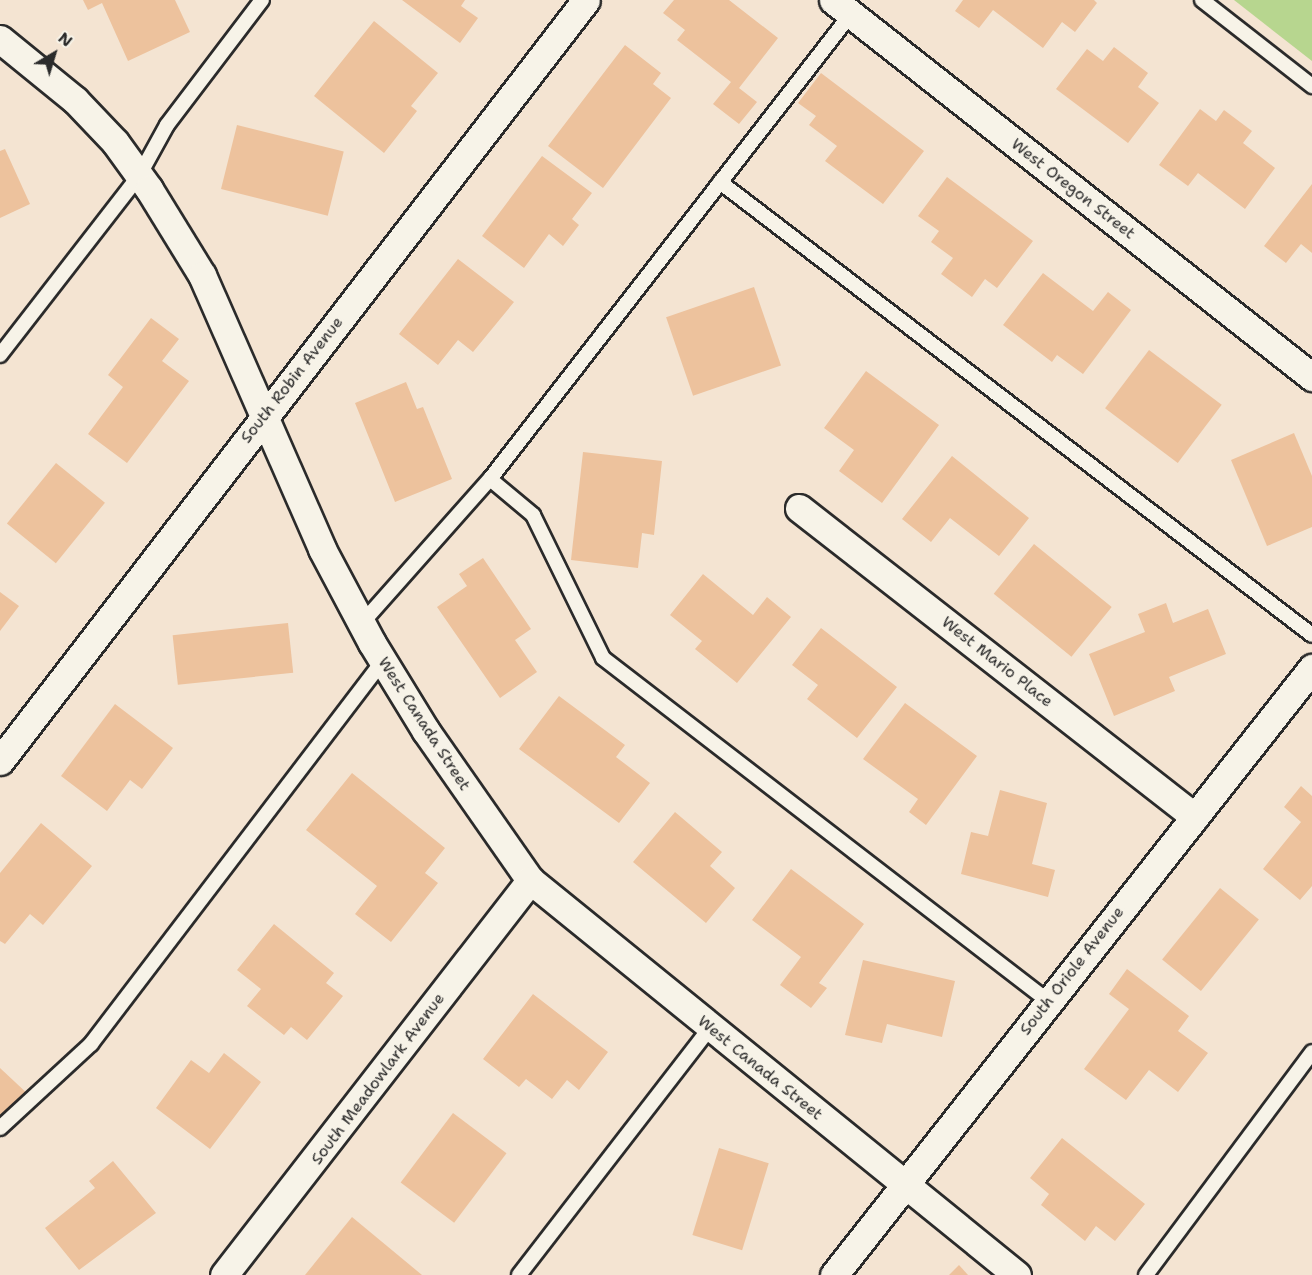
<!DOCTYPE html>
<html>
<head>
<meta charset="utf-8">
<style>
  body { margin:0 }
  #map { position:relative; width:1312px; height:1275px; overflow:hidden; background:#f4e4d2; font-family:"Shantell Sans",sans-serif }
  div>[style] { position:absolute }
  .green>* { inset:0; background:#b7d68f }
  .building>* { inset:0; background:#edc29d; transform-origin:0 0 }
  .roads { filter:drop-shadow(2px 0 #2b2b2b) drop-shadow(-2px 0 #2b2b2b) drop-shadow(0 2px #2b2b2b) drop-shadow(0 -2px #2b2b2b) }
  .lane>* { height:14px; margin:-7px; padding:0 7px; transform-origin:7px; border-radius:7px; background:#f7f3e8 }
  .street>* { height:27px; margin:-13.5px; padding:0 13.5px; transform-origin:13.5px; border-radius:13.5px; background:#f7f3e8 }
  span { translate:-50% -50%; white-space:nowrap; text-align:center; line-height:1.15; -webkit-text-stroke:4.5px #f7f3e8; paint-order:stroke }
  .street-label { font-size:16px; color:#2b2b2b }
  .north { position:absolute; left:24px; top:24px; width:60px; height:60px; -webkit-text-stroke:4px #f7f3e8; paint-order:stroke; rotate:38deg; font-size:16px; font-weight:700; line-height:24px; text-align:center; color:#2b2b2b }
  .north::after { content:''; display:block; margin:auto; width:21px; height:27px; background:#2b2b2b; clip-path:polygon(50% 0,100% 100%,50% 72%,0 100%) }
</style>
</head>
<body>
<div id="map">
  <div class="green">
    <div style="clip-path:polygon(1234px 0,1312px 0,1312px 61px)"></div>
  </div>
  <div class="building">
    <div style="clip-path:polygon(83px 0,175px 0,190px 32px,128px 61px,102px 3px,88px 10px)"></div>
    <div style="clip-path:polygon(402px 0,465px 0,461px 6px,478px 18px,460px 43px)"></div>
    <div style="clip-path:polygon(674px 0,729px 0,778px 38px,739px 88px,757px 102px,739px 124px,713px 104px,731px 82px,677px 40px,685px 30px,663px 13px)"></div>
    <div style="clip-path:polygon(963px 0,1094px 0,1097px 3px,1075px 32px,1062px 22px,1043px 48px,993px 10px,979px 28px,955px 11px)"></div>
    <div style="clip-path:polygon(374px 21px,438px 73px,411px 106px,417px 111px,384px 153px,314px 96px)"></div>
    <div style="clip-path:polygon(625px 45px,661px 73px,653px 84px,671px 98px,603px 188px,548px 146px)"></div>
    <div style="clip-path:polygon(1114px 47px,1148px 73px,1138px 87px,1159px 103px,1128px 143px,1056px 89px,1087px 49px,1103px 61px)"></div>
    <div style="clip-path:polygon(821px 73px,924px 151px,883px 204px,825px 161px,837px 146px,809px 125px,816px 116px,798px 103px)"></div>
    <div style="clip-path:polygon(1200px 109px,1216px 121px,1224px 110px,1252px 131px,1243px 143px,1275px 168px,1245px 209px,1198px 173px,1188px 186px,1159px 165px)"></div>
    <div style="left:237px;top:125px;width:110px;height:66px;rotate:14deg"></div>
    <div style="clip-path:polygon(5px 149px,30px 204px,0 218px,0 151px)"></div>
    <div style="clip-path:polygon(542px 156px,592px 193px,572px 219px,579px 225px,563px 246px,549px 234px,524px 268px,482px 236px)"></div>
    <div style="clip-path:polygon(947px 177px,1033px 241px,997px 288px,985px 279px,972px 297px,941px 274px,953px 258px,931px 242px,939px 231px,918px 216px)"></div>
    <div style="clip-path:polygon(1312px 184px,1312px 253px,1301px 244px,1286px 263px,1264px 246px)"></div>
    <div style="clip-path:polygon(458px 259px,514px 302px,473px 352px,458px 340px,438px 365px,399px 334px)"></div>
    <div style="clip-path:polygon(1043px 273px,1093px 311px,1108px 292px,1131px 310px,1083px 374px,1057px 355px,1052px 362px,1003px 325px)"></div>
    <div style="left:754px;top:287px;width:83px;height:93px;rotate:71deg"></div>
    <div style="clip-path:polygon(151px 318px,179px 339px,162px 361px,189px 381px,127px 463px,88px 434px,123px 387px,108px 375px)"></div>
    <div style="left:1149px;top:350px;width:91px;height:73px;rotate:37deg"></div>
    <div style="clip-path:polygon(866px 371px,939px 425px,882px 503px,839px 471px,854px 450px,824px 428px)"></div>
    <div style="clip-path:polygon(406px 382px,417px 409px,423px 407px,452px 479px,395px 502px,355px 403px)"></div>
    <div style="clip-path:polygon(1294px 433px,1312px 476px,1312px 527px,1267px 546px,1231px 460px)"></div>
    <div style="clip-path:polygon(583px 452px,662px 461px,654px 535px,642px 533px,638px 568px,571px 560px)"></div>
    <div style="clip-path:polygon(952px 456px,1029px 518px,999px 556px,950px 518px,931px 542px,902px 519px)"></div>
    <div style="left:56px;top:463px;width:63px;height:78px;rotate:39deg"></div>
    <div style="left:1034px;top:544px;width:100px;height:64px;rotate:39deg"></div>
    <div style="clip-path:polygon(483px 558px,531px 629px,515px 640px,537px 672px,500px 698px,437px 607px,467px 586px,459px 574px)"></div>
    <div style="clip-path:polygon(703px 574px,753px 615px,767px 597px,791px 617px,737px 683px,695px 649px,702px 641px,670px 615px)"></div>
    <div style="clip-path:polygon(0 592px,19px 606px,0 631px)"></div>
    <div style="clip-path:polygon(1166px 603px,1173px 623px,1208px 609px,1226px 654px,1169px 677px,1175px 691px,1114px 716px,1089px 654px,1145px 632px,1138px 614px)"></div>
    <div style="left:288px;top:623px;width:50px;height:116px;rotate:84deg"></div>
    <div style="clip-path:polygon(821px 628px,897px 687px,857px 738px,807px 699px,818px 685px,792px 665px)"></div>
    <div style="clip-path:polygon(559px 696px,625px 745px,616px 757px,650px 783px,619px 823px,519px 749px)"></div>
    <div style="clip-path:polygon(905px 703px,977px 756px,926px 825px,909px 812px,918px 799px,863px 759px)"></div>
    <div style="clip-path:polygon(115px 704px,173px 748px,142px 789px,130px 780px,107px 811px,61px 776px)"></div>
    <div style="clip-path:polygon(352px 773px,445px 848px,425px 873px,438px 883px,391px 942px,355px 914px,377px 886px,306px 830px)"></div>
    <div style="clip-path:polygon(1301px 786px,1312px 796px,1312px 886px,1300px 900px,1263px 869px,1301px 822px,1284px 807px)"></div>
    <div style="clip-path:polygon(1000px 790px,1047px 803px,1032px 864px,1055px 870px,1048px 897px,961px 874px,971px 832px,988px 836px)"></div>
    <div style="clip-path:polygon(675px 812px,722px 852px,710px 866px,735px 888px,706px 923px,633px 862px)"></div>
    <div style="clip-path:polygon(41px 823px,92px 866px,43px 925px,30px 914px,5px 944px,0 941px,0 873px)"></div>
    <div style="clip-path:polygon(791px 869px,864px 924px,819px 983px,827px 988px,811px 1008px,780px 985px,801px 957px,752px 920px)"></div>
    <div style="left:1220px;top:888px;width:50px;height:92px;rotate:39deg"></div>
    <div style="clip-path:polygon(274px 924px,334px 973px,326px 983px,343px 996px,307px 1040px,291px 1027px,284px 1035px,247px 1006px,261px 989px,237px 970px)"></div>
    <div style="clip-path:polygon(863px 960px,955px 981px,942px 1037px,887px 1024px,882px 1043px,845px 1035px)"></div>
    <div style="clip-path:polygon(1127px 969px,1189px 1016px,1178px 1031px,1208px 1053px,1178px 1092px,1149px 1070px,1126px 1100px,1084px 1069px,1129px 1009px,1109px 994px)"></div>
    <div style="clip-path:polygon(533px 994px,608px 1052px,579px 1090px,567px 1080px,552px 1099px,526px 1079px,519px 1087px,483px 1059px)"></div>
    <div style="clip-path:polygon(224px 1053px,261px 1082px,210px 1149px,156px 1108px,191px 1060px,209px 1073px)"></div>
    <div style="clip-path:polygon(0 1068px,30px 1096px,4px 1122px,0 1119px)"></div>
    <div style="left:453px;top:1113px;width:67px;height:87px;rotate:37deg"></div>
    <div style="clip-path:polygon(1062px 1138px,1145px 1204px,1115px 1241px,1096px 1226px,1085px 1241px,1041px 1205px,1049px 1194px,1030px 1178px)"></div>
    <div style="left:719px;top:1148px;width:52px;height:91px;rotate:17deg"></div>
    <div style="clip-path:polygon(113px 1161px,156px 1213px,79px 1270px,45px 1228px,95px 1188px,89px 1181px)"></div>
    <div style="clip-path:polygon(352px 1217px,422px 1275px,305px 1275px)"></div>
    <div style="clip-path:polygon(959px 1265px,968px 1275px,949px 1275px)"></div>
  </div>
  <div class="roads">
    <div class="lane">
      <div style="left:1202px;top:0;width:140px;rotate:38deg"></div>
      <div style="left:720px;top:182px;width:745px;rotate:37.42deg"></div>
      <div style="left:0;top:355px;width:227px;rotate:-52.2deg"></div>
      <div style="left:139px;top:176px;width:58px;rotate:-61.2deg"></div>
      <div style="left:167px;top:125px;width:157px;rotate:-52.8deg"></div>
      <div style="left:490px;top:479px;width:56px;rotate:39.9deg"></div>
      <div style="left:533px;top:515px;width:159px;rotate:63.9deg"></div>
      <div style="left:603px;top:658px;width:562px;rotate:37.62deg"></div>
      <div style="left:362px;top:623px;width:193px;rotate:-48.4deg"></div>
      <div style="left:490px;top:479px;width:589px;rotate:-52.18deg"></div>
      <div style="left:0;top:1128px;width:124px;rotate:-42.7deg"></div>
      <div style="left:91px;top:1044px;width:482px;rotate:-52.7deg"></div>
      <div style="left:519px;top:1275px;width:312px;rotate:-52.3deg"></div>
      <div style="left:1146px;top:1275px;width:278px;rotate:-53.3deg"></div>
    </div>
    <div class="street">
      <div style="left:833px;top:0;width:610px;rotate:38.2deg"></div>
      <div style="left:0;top:39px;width:97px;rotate:39.1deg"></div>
      <div style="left:75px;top:100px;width:58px;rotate:46.4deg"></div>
      <div style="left:115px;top:142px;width:58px;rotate:54.1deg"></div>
      <div style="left:149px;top:189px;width:101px;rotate:58.4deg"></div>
      <div style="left:202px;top:275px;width:299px;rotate:66.3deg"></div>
      <div style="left:322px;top:549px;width:106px;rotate:62deg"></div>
      <div style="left:372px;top:643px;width:103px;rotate:58.5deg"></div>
      <div style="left:426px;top:731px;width:182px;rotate:55.1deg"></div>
      <div style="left:530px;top:880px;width:627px;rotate:39.05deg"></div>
      <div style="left:799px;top:508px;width:502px;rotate:37.97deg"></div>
      <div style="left:0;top:761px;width:960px;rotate:-52.4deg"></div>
      <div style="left:224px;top:1275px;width:500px;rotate:-52.2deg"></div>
      <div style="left:834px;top:1275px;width:773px;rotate:-51.78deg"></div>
    </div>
  </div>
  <div class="street-label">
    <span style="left:1073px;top:189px;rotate:38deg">West Oregon Street</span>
    <span style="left:292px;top:380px;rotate:-52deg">South Robin Avenue</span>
    <span style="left:997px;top:662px;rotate:38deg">West Mario Place</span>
    <span style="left:424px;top:724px;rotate:57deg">West Canada Street</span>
    <span style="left:1072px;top:971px;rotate:-52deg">South Oriole Avenue</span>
    <span style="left:760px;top:1068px;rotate:39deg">West Canada Street</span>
    <span style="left:378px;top:1079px;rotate:-53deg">South Meadowlark Avenue</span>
  </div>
  <div class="north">N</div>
</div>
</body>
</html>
